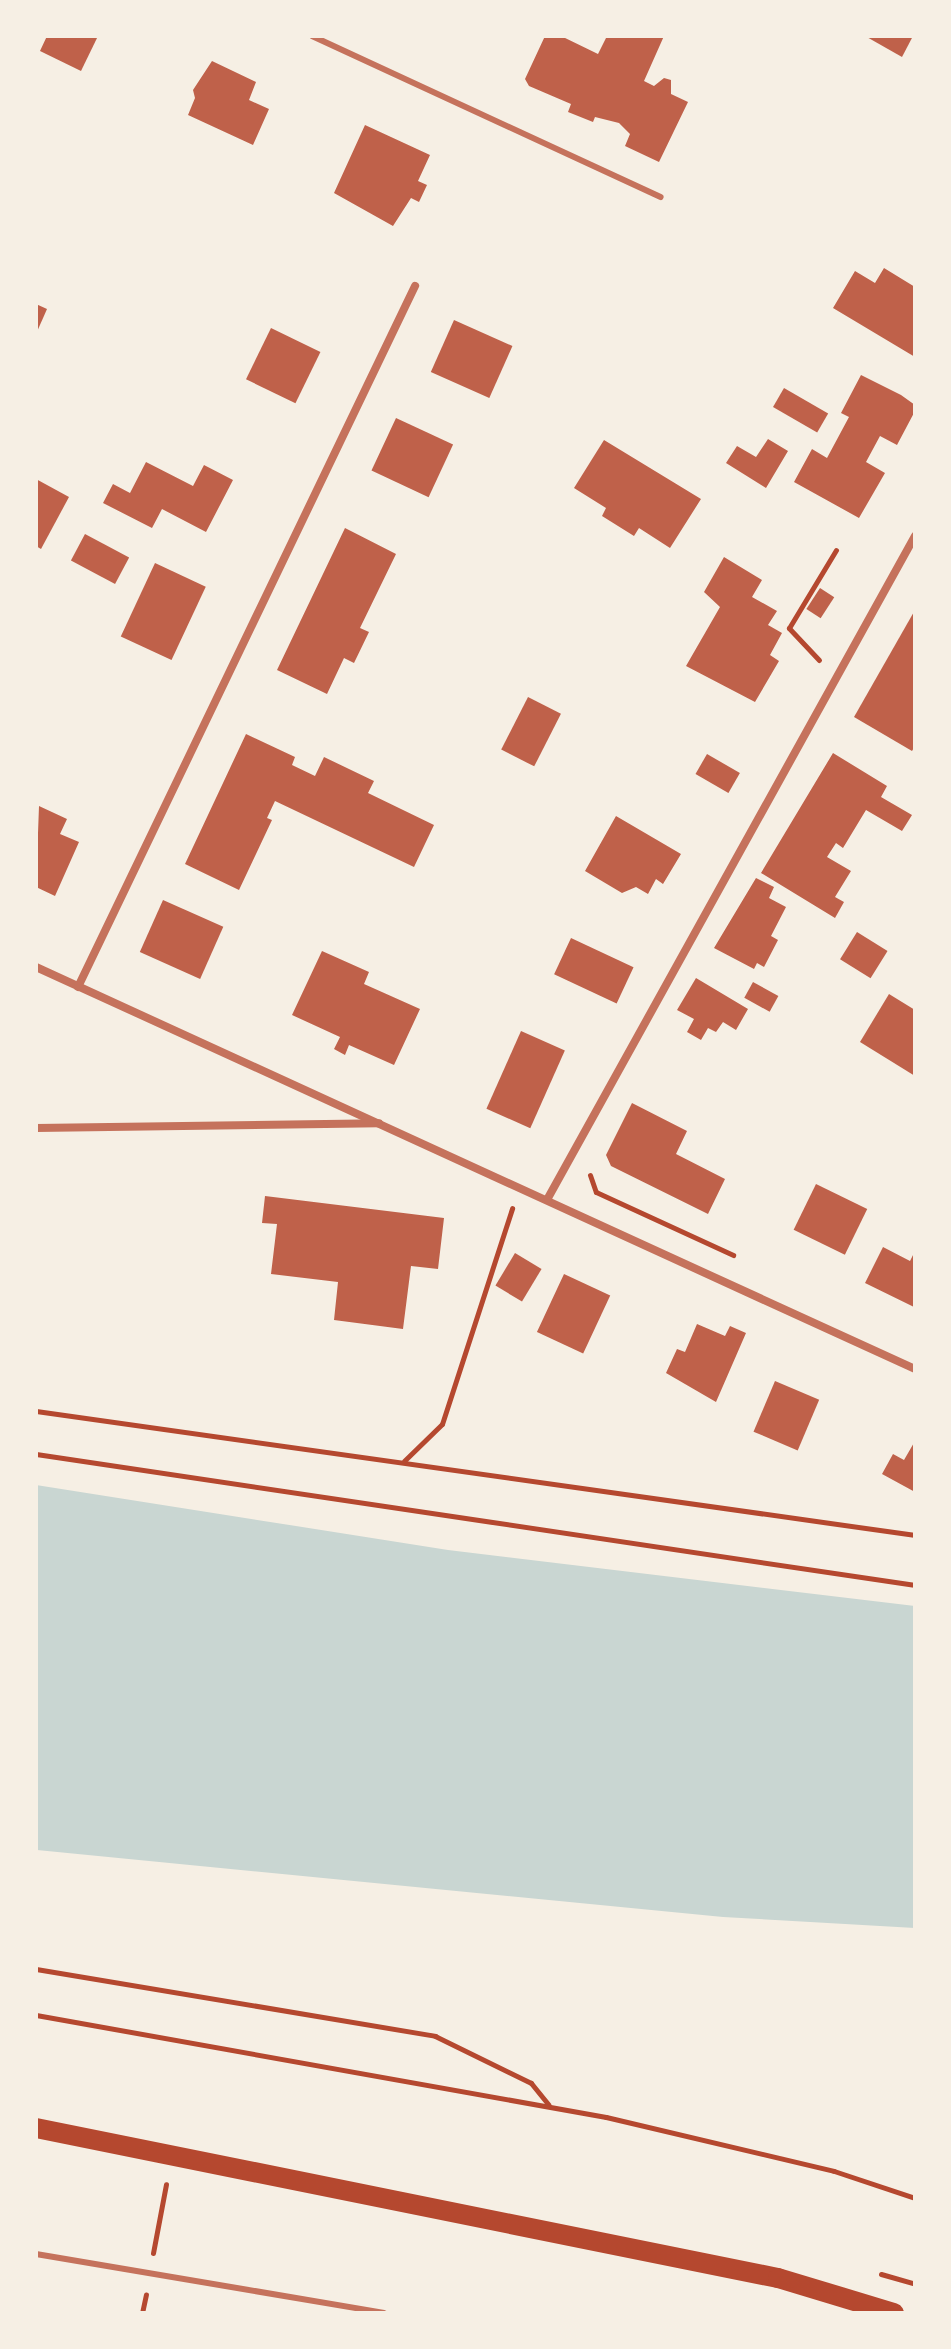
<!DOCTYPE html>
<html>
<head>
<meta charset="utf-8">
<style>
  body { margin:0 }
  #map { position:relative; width:951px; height:2349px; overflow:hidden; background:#f6efe4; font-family:"Public Sans",sans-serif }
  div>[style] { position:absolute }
  .water>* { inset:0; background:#c9d6d2 }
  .building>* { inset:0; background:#bf614a; transform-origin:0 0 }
  .path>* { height:5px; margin:-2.5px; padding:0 2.5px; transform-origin:2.5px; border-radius:2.5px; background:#b5482f }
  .service>* { height:6px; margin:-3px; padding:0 3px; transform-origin:3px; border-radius:3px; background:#c5725c }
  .minor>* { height:8px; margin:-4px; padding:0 4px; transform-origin:4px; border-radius:4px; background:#c5725c }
  .primary>* { height:20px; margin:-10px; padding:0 10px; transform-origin:10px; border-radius:10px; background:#b5482f }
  span { translate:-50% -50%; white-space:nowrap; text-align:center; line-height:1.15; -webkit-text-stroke:6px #f6efe4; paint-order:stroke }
  .frame { position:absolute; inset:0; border:38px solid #f6efe4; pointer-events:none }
</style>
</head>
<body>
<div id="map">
  <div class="water">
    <div style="clip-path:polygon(36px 1485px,448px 1550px,915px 1606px,915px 1928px,723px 1917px,37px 1850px)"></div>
  </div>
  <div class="building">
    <div style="clip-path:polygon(47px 36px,98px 36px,81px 71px,40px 51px)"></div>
    <div style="clip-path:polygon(545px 36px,561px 36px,598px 54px,607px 36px,664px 36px,644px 81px,654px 86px,664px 78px,671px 80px,671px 94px,688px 102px,659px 162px,625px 146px,630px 134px,619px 123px,595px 117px,593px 122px,568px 112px,571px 104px,529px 86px,525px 79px)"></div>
    <div style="clip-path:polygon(865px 36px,913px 36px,902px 57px)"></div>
    <div style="clip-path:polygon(212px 61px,256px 82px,249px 100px,269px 109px,253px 145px,188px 115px,195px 98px,193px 90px)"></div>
    <div style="clip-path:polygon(365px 125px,430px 155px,418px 181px,427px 185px,419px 202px,411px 198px,393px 226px,334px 193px)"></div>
    <div style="clip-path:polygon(884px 268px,915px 287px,915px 357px,833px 308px,855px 271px,875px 283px)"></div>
    <div style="clip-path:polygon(36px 304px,47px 309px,36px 334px)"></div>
    <div style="left:454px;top:320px;width:64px;height:57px;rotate:24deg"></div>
    <div style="left:271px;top:328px;width:55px;height:57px;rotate:26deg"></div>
    <div style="clip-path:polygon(861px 375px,901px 395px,915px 405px,915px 411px,897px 445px,880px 436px,866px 462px,885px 473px,859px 518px,794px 482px,812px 449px,827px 458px,849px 417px,841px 413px)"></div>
    <div style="left:784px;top:388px;width:51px;height:22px;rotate:30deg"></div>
    <div style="left:396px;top:418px;width:63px;height:58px;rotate:25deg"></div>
    <div style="clip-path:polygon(768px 439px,788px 451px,766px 488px,726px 463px,737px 446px,756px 457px)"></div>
    <div style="clip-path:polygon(604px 440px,701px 499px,670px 548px,639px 528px,634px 536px,602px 516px,606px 508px,574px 488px)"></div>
    <div style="clip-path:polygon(146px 462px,193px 486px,204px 465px,233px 480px,206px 532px,162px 509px,152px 528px,103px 503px,113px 484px,130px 493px)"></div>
    <div style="clip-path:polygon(36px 479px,69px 497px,41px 549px,36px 546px)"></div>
    <div style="clip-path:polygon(345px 528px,396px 554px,360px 628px,369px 632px,354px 663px,344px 658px,327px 694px,277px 670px)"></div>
    <div style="left:85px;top:534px;width:50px;height:30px;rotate:28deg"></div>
    <div style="clip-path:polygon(724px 557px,762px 580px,752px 597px,777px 611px,768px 625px,782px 633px,770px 655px,779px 661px,755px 702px,686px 666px,720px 607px,704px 592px)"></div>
    <div style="left:155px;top:563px;width:56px;height:81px;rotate:25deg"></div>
    <div style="left:820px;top:588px;width:17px;height:25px;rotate:33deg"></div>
    <div style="clip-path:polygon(915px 610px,915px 746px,912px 751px,854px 717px)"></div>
    <div style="left:528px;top:697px;width:37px;height:59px;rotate:27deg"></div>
    <div style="clip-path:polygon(246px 734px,295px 757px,292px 765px,315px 776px,324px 757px,374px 781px,368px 793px,434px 825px,414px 867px,275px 801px,267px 818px,272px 820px,239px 890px,185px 864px)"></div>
    <div style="clip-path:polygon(833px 753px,887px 786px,881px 797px,912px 815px,902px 831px,866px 810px,843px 848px,836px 843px,827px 857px,851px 871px,835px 897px,844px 902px,835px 918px,761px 873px)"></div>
    <div style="left:707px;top:754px;width:38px;height:23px;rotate:30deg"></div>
    <div style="clip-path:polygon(39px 806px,67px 819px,60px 834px,79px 842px,55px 896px,36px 887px)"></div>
    <div style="clip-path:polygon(616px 816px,681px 854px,663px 884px,656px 879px,648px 894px,636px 887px,622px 893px,585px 871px)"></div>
    <div style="clip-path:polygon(756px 878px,774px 887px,769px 898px,786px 907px,771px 936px,778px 940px,764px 967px,757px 963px,754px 969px,714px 948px)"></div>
    <div style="left:163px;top:900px;width:66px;height:57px;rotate:24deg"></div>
    <div style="left:857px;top:932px;width:36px;height:32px;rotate:32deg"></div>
    <div style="left:571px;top:938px;width:69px;height:40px;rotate:25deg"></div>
    <div style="clip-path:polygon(322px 951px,369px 972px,364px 984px,420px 1009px,394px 1065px,349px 1045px,345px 1055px,334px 1049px,340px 1037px,292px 1015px)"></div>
    <div style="clip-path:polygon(696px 978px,748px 1009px,736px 1030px,723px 1022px,716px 1032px,708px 1028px,701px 1040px,687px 1032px,694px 1019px,677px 1010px)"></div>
    <div style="left:753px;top:982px;width:29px;height:18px;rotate:29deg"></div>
    <div style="clip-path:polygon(889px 994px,915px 1010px,915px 1076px,860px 1042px)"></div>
    <div style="left:521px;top:1031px;width:48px;height:85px;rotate:24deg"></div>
    <div style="clip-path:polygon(632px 1103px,687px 1131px,676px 1154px,725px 1179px,708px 1214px,611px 1166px,606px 1155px)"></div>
    <div style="left:816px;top:1184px;width:57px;height:51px;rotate:26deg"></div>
    <div style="clip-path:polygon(265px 1196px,444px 1218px,438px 1269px,411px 1266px,403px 1329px,334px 1320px,338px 1282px,271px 1274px,277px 1224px,262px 1223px)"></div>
    <div style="clip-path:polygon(883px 1247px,910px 1261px,915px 1251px,914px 1307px,865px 1283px)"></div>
    <div style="left:515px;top:1253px;width:31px;height:38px;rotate:31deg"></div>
    <div style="left:564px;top:1274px;width:51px;height:64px;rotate:25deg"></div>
    <div style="clip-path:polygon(697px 1324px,725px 1336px,730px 1326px,746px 1333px,716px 1402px,666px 1373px,677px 1349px,685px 1352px)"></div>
    <div style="left:775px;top:1381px;width:48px;height:55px;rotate:23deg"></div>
    <div style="clip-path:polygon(915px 1441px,915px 1492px,882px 1474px,893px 1454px,904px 1460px)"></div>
  </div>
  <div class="path">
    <div style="left:819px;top:660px;width:44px;rotate:-133.2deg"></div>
    <div style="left:789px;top:628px;width:91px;rotate:-58.9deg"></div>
    <div style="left:590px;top:1175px;width:18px;rotate:71deg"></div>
    <div style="left:596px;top:1192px;width:151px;rotate:24.7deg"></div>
    <div style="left:36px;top:1411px;width:888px;rotate:8.03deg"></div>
    <div style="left:36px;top:1454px;width:889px;rotate:8.48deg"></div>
    <div style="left:404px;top:1461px;width:53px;rotate:-44.2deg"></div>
    <div style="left:442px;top:1424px;width:227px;rotate:-72deg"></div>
    <div style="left:36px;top:1969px;width:405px;rotate:9.5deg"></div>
    <div style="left:435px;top:2036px;width:107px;rotate:26.1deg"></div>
    <div style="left:531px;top:2083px;width:28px;rotate:51deg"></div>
    <div style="left:36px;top:2015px;width:579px;rotate:10.15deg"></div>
    <div style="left:606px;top:2117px;width:234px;rotate:13.3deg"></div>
    <div style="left:834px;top:2171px;width:85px;rotate:18.4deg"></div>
    <div style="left:153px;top:2253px;width:70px;rotate:-79.3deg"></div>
    <div style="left:881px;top:2274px;width:35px;rotate:16deg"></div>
    <div style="left:142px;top:2313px;width:19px;rotate:-78deg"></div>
  </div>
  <div class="service">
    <div style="left:312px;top:36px;width:384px;rotate:24.8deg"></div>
    <div style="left:36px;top:2254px;width:353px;rotate:9.6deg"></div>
  </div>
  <div class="minor">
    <div style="left:36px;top:967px;width:967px;rotate:24.58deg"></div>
    <div style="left:78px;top:987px;width:778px;rotate:-64.32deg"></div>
    <div style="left:36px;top:1128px;width:343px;rotate:-0.8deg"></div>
    <div style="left:548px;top:1198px;width:757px;rotate:-61deg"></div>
  </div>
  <div class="primary">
    <div style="left:36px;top:2128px;width:757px;rotate:11.43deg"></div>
    <div style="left:778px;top:2278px;width:121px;rotate:16.8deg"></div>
  </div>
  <div class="frame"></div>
</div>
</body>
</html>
